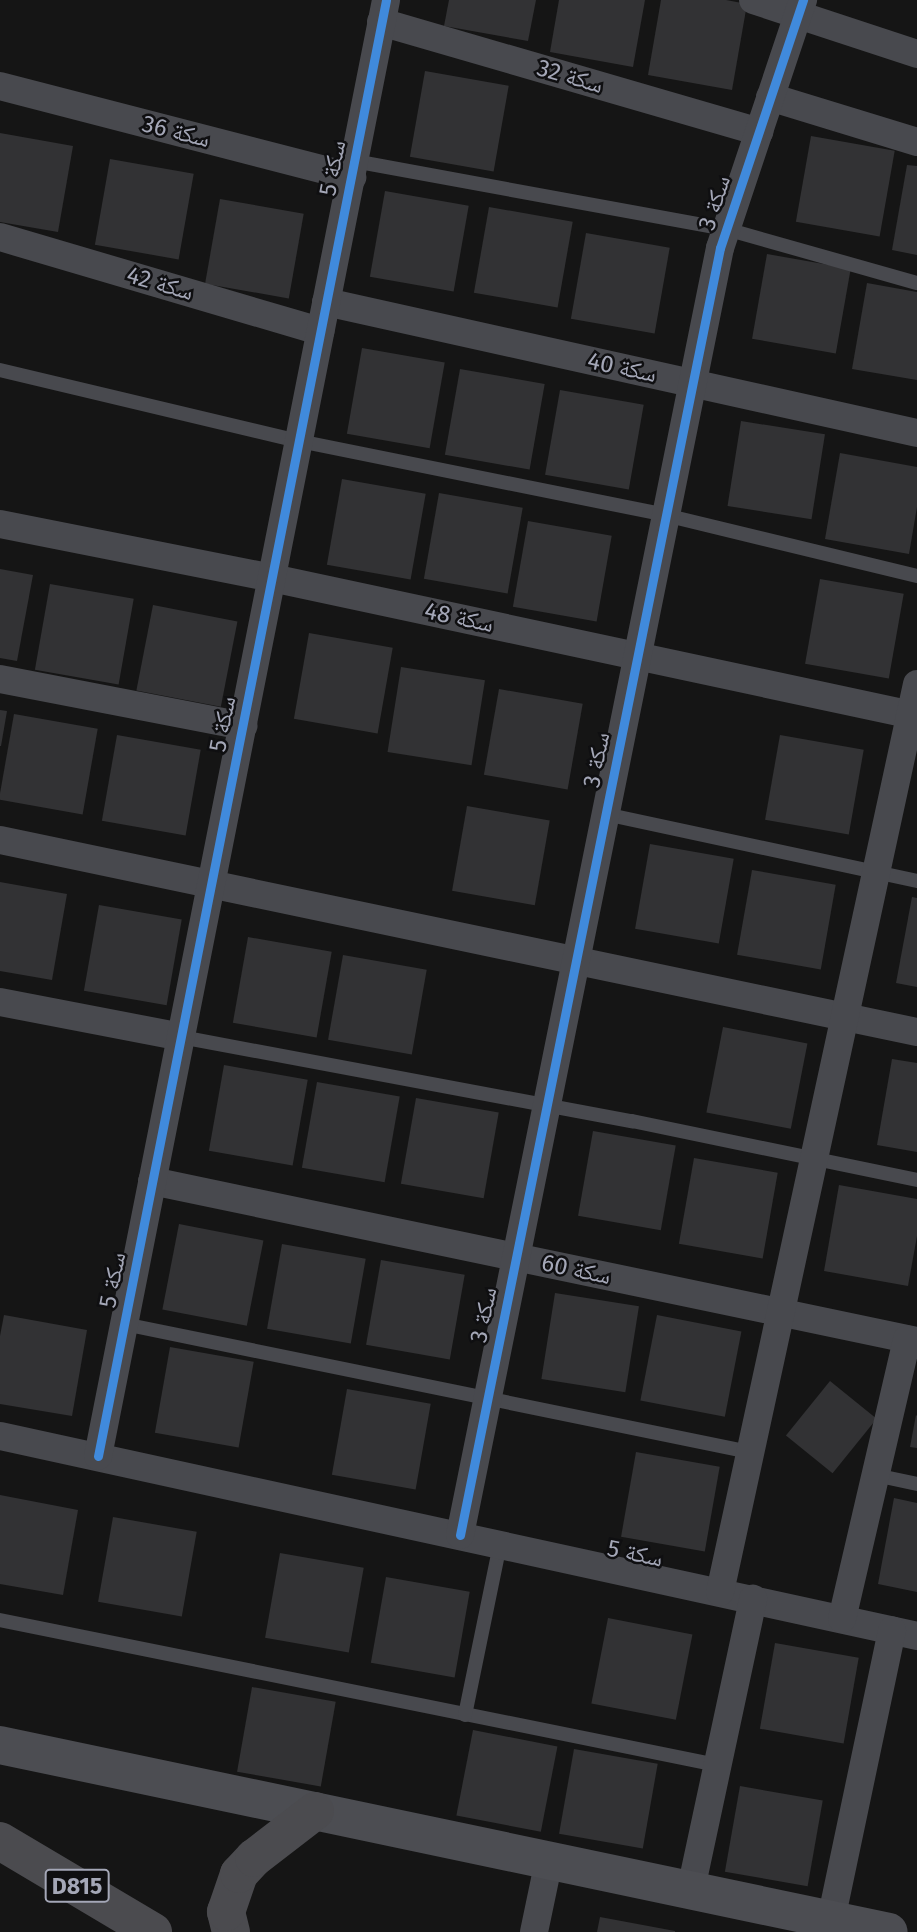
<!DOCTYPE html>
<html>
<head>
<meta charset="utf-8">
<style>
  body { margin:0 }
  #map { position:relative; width:917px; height:1932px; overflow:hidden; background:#151515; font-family:"Fira Sans","Noto Naskh Arabic",sans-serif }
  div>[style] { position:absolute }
  .building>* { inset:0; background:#323234; transform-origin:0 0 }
  .lane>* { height:14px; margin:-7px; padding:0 7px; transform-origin:7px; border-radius:7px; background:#48494e }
  .street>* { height:28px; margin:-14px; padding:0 14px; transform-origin:14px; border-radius:14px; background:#48494e }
  .secondary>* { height:38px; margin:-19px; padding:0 19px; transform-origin:19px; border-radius:19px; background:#4c4d52 }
  .primary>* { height:38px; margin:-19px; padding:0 19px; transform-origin:19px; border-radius:19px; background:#4b4b4f }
  .cycleway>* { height:9px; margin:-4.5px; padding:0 4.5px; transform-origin:4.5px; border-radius:4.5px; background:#408adc }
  span { translate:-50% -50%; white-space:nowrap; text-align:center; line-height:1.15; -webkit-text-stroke:5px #0f0f11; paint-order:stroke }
  .shield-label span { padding:2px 5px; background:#0f0f11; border:2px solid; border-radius:5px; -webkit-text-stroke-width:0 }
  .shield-label { font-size:23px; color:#a4a7b7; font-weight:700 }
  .street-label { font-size:24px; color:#a4a7b7 }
</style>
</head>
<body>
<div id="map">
  <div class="building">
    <div style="clip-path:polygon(449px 0,536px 0,528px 41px,444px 26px)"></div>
    <div style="clip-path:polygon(559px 0,645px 0,633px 67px,550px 52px)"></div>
    <div style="clip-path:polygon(661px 0,726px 0,747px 4px,732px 90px,648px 75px)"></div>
    <div style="left:425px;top:71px;width:85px;height:87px;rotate:10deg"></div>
    <div style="clip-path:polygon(0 133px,73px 146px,58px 232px,0 222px)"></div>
    <div style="left:811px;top:136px;width:85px;height:87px;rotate:10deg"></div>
    <div style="left:110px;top:159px;width:85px;height:87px;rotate:10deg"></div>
    <div style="clip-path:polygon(907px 165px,917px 166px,917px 255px,892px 250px)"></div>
    <div style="left:385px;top:191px;width:85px;height:87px;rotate:10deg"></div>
    <div style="left:220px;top:199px;width:85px;height:86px;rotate:10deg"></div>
    <div style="left:489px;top:207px;width:85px;height:87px;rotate:10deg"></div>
    <div style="left:586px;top:233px;width:85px;height:87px;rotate:10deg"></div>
    <div style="left:767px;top:254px;width:85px;height:86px;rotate:10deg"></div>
    <div style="clip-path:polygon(867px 283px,917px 292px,917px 380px,852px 369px)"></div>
    <div style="left:362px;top:348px;width:84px;height:87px;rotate:10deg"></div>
    <div style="left:460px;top:369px;width:86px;height:87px;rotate:10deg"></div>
    <div style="left:560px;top:390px;width:85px;height:86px;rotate:10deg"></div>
    <div style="left:741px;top:421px;width:85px;height:86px;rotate:9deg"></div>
    <div style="clip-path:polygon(840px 453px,917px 467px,917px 507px,909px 554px,825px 539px)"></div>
    <div style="left:342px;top:479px;width:85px;height:87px;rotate:10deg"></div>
    <div style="left:439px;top:493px;width:85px;height:87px;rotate:10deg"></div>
    <div style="left:528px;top:521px;width:85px;height:87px;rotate:10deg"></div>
    <div style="clip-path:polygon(0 569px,33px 575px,17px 661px,0 658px)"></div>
    <div style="left:820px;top:579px;width:85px;height:86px;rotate:10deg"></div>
    <div style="left:50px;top:584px;width:85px;height:87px;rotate:10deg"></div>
    <div style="left:153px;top:605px;width:86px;height:87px;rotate:11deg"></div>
    <div style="left:309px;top:633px;width:85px;height:87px;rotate:10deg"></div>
    <div style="left:401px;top:667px;width:85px;height:86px;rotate:9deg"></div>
    <div style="left:499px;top:689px;width:85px;height:87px;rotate:10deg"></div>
    <div style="clip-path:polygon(0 710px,7px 711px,1px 746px,0 746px)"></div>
    <div style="left:14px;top:714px;width:85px;height:87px;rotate:10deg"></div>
    <div style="left:117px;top:735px;width:85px;height:87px;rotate:10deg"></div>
    <div style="left:780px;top:735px;width:85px;height:86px;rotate:10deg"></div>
    <div style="left:467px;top:806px;width:84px;height:86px;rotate:10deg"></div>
    <div style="left:650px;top:844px;width:85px;height:86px;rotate:10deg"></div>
    <div style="left:752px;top:870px;width:85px;height:86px;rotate:10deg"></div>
    <div style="clip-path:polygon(0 882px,67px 894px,52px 980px,0 971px)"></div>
    <div style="clip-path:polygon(912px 897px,917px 898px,917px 987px,896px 983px)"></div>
    <div style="left:99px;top:905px;width:84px;height:87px;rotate:10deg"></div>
    <div style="left:248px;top:937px;width:85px;height:87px;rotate:10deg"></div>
    <div style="left:343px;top:955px;width:85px;height:86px;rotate:10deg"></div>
    <div style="left:723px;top:1027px;width:86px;height:87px;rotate:11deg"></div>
    <div style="clip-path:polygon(892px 1059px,917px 1063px,917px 1152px,877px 1145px)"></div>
    <div style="left:224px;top:1065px;width:85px;height:87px;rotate:10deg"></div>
    <div style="left:317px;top:1082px;width:84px;height:87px;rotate:10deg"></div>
    <div style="left:416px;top:1098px;width:84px;height:87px;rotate:10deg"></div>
    <div style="left:593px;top:1131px;width:84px;height:86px;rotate:10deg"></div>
    <div style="left:694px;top:1158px;width:85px;height:87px;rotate:10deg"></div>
    <div style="clip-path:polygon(839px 1185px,917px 1199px,917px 1236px,908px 1286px,824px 1271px)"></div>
    <div style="left:179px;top:1224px;width:86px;height:87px;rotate:11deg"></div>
    <div style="left:282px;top:1244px;width:85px;height:86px;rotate:10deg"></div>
    <div style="left:381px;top:1260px;width:85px;height:86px;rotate:10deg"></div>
    <div style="left:555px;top:1293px;width:85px;height:87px;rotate:9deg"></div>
    <div style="clip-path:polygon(4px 1315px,87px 1330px,72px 1416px,0 1404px,0 1336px)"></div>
    <div style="left:657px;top:1315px;width:86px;height:87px;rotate:11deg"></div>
    <div style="left:170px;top:1347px;width:85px;height:87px;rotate:10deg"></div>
    <div style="left:830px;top:1381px;width:60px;height:70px;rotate:39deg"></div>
    <div style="left:347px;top:1389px;width:85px;height:87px;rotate:10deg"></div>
    <div style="clip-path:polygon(916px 1415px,917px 1416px,917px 1448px,910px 1447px)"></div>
    <div style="left:636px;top:1452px;width:85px;height:86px;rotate:10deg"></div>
    <div style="clip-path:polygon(0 1495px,78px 1510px,63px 1595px,0 1584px)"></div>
    <div style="clip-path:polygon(894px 1498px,917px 1503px,917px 1592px,878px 1584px)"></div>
    <div style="left:113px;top:1517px;width:85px;height:86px;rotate:10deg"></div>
    <div style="left:280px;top:1553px;width:85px;height:86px;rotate:10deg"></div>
    <div style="left:386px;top:1577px;width:85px;height:87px;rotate:10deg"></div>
    <div style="left:608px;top:1618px;width:86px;height:87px;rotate:11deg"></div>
    <div style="left:775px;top:1643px;width:85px;height:87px;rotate:10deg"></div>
    <div style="left:252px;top:1687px;width:85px;height:86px;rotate:10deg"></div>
    <div style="left:473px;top:1730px;width:86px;height:87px;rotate:11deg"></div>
    <div style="left:574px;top:1749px;width:85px;height:86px;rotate:10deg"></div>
    <div style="left:740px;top:1786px;width:84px;height:87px;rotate:10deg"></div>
    <div style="clip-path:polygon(600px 1917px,675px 1931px,675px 1932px,597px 1932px)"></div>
  </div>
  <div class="lane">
    <div style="left:354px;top:161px;width:378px;rotate:10.4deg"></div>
    <div style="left:726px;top:229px;width:198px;rotate:15.8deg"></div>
    <div style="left:0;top:370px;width:307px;rotate:13.4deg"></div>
    <div style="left:299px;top:441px;width:373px;rotate:11.4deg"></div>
    <div style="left:665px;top:515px;width:259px;rotate:13.6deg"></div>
    <div style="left:605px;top:814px;width:319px;rotate:12.1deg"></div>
    <div style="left:181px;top:1037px;width:459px;rotate:10.6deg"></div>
    <div style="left:632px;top:1121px;width:291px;rotate:11.7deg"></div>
    <div style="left:124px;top:1324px;width:639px;rotate:11.56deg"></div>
    <div style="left:875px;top:1475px;width:43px;rotate:12.1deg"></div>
    <div style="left:0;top:1620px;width:732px;rotate:11.43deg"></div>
    <div style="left:465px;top:1715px;width:175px;rotate:-78.4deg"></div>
  </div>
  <div class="street">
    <div style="left:753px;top:0;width:173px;rotate:18.2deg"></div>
    <div style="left:381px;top:22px;width:394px;rotate:16.2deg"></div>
    <div style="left:0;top:86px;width:364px;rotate:14.5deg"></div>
    <div style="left:770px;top:97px;width:154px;rotate:17deg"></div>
    <div style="left:0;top:237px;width:334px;rotate:16.4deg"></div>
    <div style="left:326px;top:302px;width:605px;rotate:12.5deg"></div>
    <div style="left:0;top:524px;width:277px;rotate:11.2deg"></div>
    <div style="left:272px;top:578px;width:660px;rotate:12.08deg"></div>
    <div style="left:0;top:679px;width:248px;rotate:10.9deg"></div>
    <div style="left:0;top:840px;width:937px;rotate:11.83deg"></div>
    <div style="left:0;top:1002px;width:184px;rotate:10.9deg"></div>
    <div style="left:152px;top:1181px;width:782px;rotate:11.81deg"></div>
    <div style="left:0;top:1436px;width:939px;rotate:12.3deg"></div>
    <div style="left:98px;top:1456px;width:1484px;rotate:-78.81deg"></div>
    <div style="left:460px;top:1535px;width:1313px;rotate:-78.58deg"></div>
    <div style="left:720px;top:248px;width:262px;rotate:-71.5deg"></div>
    <div style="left:720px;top:1592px;width:929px;rotate:-77.76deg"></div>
    <div style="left:842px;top:1619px;width:287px;rotate:-76.9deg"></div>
    <div style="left:691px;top:1889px;width:297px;rotate:-77.9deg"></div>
    <div style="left:831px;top:1920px;width:296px;rotate:-78.1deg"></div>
    <div style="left:534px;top:1932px;width:74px;rotate:-78.2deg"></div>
  </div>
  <div class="secondary">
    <div style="left:0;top:1745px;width:908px;rotate:11.88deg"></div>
  </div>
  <div class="primary">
    <div style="left:0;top:1841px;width:178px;rotate:30.7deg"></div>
    <div style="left:231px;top:1932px;width:21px;rotate:-104deg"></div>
    <div style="left:226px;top:1912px;width:40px;rotate:-71.1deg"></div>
    <div style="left:239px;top:1874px;width:22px;rotate:-47deg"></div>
    <div style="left:254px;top:1858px;width:77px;rotate:-37.6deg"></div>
  </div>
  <div class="cycleway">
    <div style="left:98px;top:1456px;width:1484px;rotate:-78.81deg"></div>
    <div style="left:460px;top:1535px;width:1313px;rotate:-78.58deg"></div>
    <div style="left:720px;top:248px;width:262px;rotate:-71.5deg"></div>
  </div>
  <div class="shield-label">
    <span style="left:77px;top:1886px">D815</span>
  </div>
  <div class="street-label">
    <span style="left:570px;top:77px;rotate:16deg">سكة 32</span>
    <span style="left:176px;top:132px;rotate:14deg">سكة 36</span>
    <span style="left:333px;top:168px;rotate:-79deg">سكة 5</span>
    <span style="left:715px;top:203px;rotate:-72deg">سكة 3</span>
    <span style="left:160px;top:284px;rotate:16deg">سكة 42</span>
    <span style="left:622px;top:368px;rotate:12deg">سكة 40</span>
    <span style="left:459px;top:618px;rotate:12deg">سكة 48</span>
    <span style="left:223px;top:724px;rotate:-79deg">سكة 5</span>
    <span style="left:597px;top:760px;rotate:-79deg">سكة 3</span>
    <span style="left:576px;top:1270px;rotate:12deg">سكة 60</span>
    <span style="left:113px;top:1280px;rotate:-79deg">سكة 5</span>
    <span style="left:484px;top:1315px;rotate:-79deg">سكة 3</span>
    <span style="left:635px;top:1554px;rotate:12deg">سكة 5</span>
  </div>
</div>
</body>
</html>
